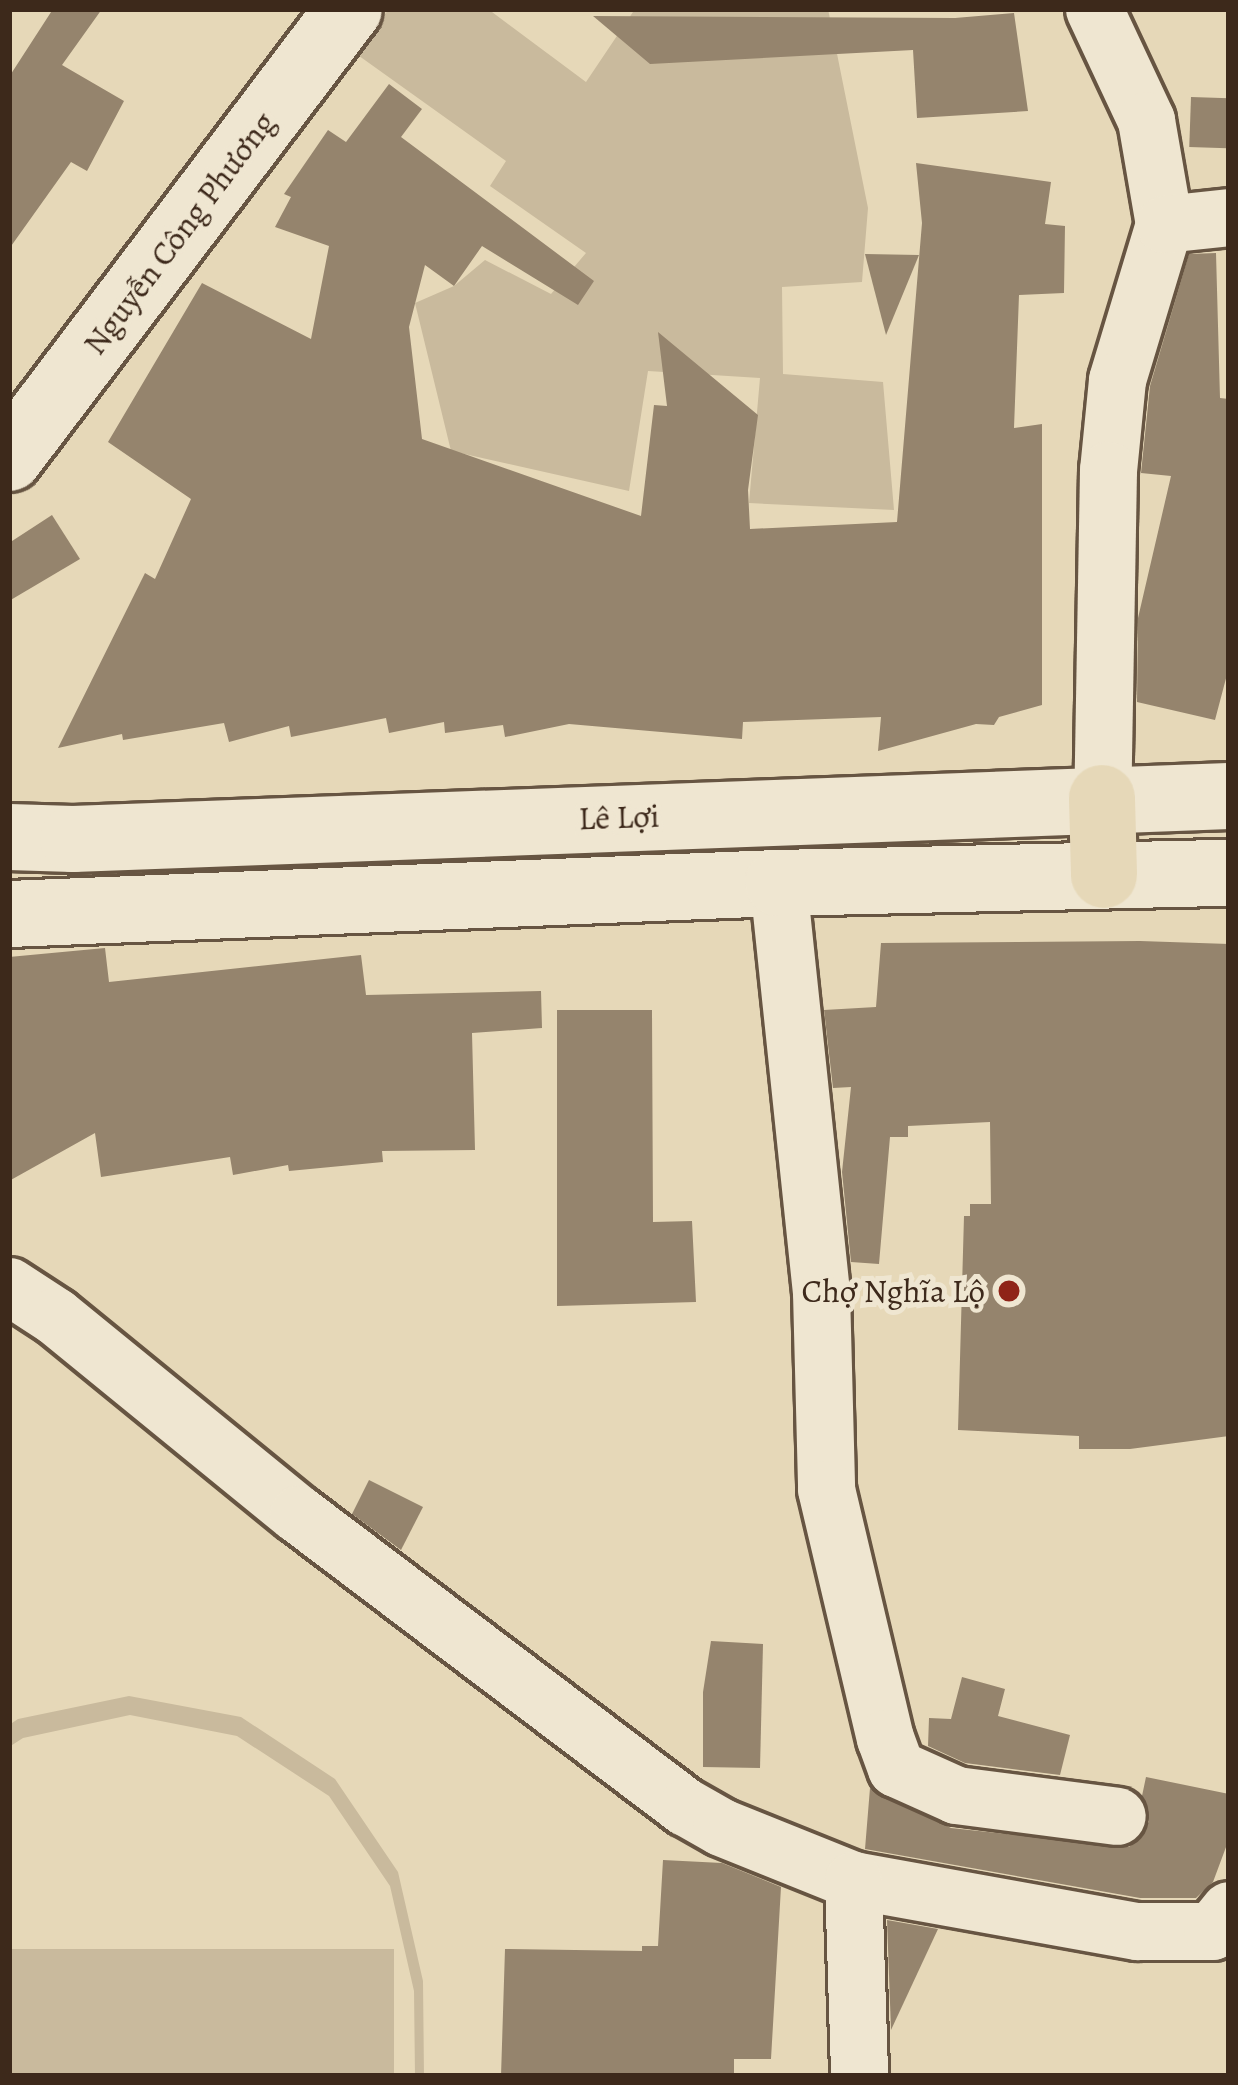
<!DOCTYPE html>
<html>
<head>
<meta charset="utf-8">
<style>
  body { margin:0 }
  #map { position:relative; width:1238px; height:2085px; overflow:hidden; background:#e6d8b8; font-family:Alegreya,serif }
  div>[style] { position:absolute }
  .green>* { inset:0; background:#c9ba9d; transform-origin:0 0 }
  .building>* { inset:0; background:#95846d; transform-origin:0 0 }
  .roads { filter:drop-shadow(3px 0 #675542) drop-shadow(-3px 0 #675542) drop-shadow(0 3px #675542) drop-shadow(0 -3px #675542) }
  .minor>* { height:57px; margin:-28.5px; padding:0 28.5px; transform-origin:28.5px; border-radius:28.5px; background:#efe6d1 }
  .tertiary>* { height:66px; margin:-33px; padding:0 33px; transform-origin:33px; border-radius:33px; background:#efe6d1 }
  .secondary>* { height:66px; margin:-33px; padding:0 33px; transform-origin:33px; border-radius:33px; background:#efe6d1 }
  .primary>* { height:66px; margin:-33px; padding:0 33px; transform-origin:33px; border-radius:33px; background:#e6d8b8 }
  .dots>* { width:33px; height:33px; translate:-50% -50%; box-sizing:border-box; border:6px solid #efe6d1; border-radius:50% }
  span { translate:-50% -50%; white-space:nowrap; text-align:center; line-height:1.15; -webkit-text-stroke:10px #efe6d1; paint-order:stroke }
  .street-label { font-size:33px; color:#3d291b }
  .poi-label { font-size:33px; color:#3d291b }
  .right { translate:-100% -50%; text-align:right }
  .frame { position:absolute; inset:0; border:12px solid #3d291b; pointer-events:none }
</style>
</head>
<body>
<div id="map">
  <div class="green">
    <div style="clip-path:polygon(389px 9px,488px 9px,586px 82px,635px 9px,828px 9px,868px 208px,862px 282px,782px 287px,783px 374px,883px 382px,894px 510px,749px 503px,760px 378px,648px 371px,629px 491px,451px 451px,415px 303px,454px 286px,485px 260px,551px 294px,586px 253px,490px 186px,506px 161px,355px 53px)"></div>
    <div style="clip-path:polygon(129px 1696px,241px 1717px,335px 1779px,398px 1872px,423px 1981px,424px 2076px,415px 2076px,414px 1991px,390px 1886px,329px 1796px,237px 1736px,130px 1715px,23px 1738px,9px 1747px,9px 1725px,18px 1719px)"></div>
    <div style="left:9px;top:1949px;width:385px;height:127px"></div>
  </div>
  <div class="building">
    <div style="clip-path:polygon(53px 9px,102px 9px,62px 65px,124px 101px,87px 171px,71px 162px,9px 249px,9px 77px)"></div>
    <div style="clip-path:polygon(1014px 13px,1028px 111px,917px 118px,913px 50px,650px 64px,593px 16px,955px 18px)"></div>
    <div style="clip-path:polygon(389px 84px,422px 109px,401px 137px,594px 281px,578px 305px,482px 246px,454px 286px,425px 265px,409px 327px,422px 439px,641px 516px,654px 405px,667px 406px,658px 332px,758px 415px,748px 490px,750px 529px,897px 522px,922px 223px,916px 163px,1051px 182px,1045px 224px,1065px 226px,1064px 293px,1019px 295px,1014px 428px,1042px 424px,1042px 705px,999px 717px,994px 725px,976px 724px,878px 751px,881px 717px,743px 722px,742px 739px,569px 724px,505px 737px,503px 725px,445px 733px,444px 722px,389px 733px,386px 718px,291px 737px,289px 726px,229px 742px,224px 723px,123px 740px,122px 734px,58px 748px,145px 573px,155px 579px,191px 499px,108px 442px,202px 283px,311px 339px,329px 246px,275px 227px,291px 197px,284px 194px,328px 130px,346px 142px)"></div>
    <div style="left:1191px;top:97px;width:38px;height:50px;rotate:2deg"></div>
    <div style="clip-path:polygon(1216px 253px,1220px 398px,1229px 399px,1229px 667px,1215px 720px,1137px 702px,1138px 618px,1171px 476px,1141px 473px,1150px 386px,1189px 254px)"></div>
    <div style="clip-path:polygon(865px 254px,919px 255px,886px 335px)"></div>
    <div style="clip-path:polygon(52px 515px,80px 559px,9px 601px,9px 543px)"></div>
    <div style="clip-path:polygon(1140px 941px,1229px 944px,1229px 1436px,1130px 1449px,1079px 1449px,1079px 1436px,958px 1430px,964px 1216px,970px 1216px,970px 1204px,991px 1204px,990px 1122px,908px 1126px,908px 1137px,890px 1137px,879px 1264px,851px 1262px,842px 1172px,851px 1087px,833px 1088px,824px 1010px,876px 1007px,881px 943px)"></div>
    <div style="clip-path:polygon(105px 948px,109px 982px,361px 955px,366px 995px,541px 991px,542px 1028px,472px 1033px,475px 1150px,382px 1151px,383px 1162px,289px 1171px,288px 1165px,233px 1175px,230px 1157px,101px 1177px,95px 1133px,9px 1181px,9px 957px)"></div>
    <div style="clip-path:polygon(557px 1010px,652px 1010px,653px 1222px,692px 1221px,696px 1302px,557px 1306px)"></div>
    <div style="clip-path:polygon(369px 1480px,423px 1507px,401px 1550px,352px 1514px)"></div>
    <div style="clip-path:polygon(711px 1641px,763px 1644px,760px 1768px,703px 1767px,703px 1692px)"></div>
    <div style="clip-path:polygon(962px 1677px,1005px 1689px,998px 1716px,1070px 1735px,1060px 1775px,965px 1763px,928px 1746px,929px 1718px,951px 1719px)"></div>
    <div style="clip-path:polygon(1146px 1777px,1229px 1794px,1229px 1839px,1213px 1882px,1196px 1898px,1140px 1898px,865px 1849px,870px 1788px,951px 1828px,1129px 1847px,1142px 1837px,1149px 1821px,1142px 1796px)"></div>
    <div style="clip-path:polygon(663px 1860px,722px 1863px,781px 1887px,771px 2059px,734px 2059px,734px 2076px,501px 2076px,505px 1949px,642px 1951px,642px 1946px,658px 1946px)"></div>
    <div style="clip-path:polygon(887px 1920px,938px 1929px,891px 2030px)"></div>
  </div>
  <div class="roads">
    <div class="minor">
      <div style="left:1094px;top:9px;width:123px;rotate:64.9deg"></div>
      <div style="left:1146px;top:120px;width:106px;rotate:80.2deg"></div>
      <div style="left:1164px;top:224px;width:163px;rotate:106.8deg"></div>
      <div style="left:1117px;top:380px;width:90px;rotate:95.7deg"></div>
      <div style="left:1108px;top:470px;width:328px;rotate:91deg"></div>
      <div style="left:1164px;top:224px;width:65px;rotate:-6.1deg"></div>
      <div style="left:778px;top:883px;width:411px;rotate:84deg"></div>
      <div style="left:821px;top:1292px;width:197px;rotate:88.5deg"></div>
      <div style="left:826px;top:1489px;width:256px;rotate:76.7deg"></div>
      <div style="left:885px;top:1738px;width:32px;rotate:70deg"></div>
      <div style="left:896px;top:1768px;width:66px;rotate:24.2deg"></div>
      <div style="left:956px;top:1795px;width:162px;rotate:7.4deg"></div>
      <div style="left:9px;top:1286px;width:55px;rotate:33.1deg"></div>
      <div style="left:55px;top:1316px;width:313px;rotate:39.2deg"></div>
      <div style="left:298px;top:1514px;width:486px;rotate:37.1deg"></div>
      <div style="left:686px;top:1807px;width:40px;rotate:29.7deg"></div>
      <div style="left:721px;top:1827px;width:142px;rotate:21.9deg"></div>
      <div style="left:853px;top:1880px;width:289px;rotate:10.2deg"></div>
      <div style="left:1137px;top:1931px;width:75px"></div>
      <div style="left:1212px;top:1931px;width:27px;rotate:-51deg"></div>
      <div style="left:853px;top:1880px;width:196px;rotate:88.2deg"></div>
    </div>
    <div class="tertiary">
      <div style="left:9px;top:458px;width:563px;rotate:-52.87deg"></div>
    </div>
    <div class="secondary">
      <div style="left:9px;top:837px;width:64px;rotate:1.8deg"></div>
      <div style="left:73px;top:839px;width:1157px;rotate:-2.13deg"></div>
      <div style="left:9px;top:914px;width:770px;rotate:-2.31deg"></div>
      <div style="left:778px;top:883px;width:451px;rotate:-1.3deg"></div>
    </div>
    <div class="primary">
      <div style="left:1102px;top:798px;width:77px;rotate:88.5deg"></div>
    </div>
  </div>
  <div class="dots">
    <div style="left:1009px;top:1291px;background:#8f2418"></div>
  </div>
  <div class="street-label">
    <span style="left:179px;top:233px;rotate:-53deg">Nguyễn Công Phương</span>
    <span style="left:619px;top:817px;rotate:-2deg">Lê Lợi</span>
  </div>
  <div class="poi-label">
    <span class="right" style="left:985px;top:1291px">Chợ Nghĩa Lộ</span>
  </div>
  <div class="frame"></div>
</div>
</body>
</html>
